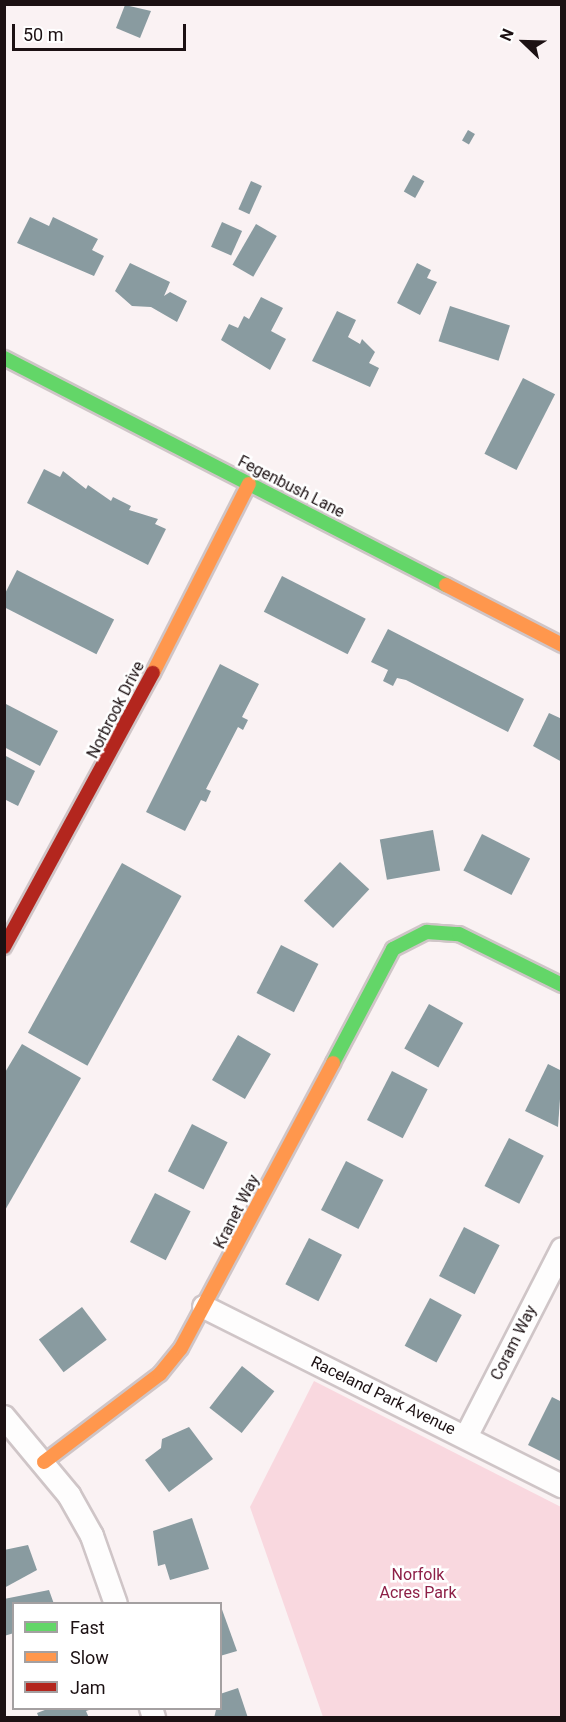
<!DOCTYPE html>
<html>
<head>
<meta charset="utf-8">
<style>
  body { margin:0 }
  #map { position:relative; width:566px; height:1722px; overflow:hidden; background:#faf2f3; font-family:Roboto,sans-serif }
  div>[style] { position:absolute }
  .green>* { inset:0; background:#f9d8df }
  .building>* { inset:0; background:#899ba0; transform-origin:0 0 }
  .roads { filter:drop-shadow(2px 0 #cfc5c7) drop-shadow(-2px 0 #cfc5c7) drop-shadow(0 2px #cfc5c7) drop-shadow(0 -2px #cfc5c7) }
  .street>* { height:22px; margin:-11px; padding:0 11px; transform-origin:11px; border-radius:11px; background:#fefdfd }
  .fast>* { height:14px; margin:-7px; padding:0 7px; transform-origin:7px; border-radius:7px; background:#63d668 }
  .slow>* { height:14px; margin:-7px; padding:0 7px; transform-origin:7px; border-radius:7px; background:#ff974d }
  .jam>* { height:14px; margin:-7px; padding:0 7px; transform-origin:7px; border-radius:7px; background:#b3261e }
  span { translate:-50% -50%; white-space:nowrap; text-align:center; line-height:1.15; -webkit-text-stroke:5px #fff; paint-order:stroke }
  .street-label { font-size:16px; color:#1c1113 }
  .park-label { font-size:16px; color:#8d2047 }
  .frame { position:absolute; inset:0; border:6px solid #1c1113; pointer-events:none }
  .legend { position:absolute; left:12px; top:1602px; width:210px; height:108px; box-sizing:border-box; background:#fff; border:2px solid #a4a0a1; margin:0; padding:8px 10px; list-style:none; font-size:18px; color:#1c1113 }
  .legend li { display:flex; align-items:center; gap:12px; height:30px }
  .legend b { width:30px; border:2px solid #a4a0a1 }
  .north { position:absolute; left:494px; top:12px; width:60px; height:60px; -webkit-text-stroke:4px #fff; paint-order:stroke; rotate:293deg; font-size:16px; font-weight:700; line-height:24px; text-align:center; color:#1c1113 }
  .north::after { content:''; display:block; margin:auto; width:21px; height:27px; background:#1c1113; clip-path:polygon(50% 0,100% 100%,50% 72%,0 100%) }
  .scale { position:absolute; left:12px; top:24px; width:174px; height:27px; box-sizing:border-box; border:3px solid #1c1113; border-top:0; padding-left:8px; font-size:18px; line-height:21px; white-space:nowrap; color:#1c1113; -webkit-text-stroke:4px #fff; paint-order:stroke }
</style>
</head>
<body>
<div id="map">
  <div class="green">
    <div style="clip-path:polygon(314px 1381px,561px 1507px,561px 1717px,323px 1717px,250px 1507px)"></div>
  </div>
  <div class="building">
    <div style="clip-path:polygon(125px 5px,151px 11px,140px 38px,116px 28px)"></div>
    <div style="left:468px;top:130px;width:8px;height:12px;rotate:30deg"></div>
    <div style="left:413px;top:175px;width:13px;height:19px;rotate:29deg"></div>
    <div style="left:251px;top:181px;width:12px;height:31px;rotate:24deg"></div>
    <div style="clip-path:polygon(30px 217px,49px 226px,53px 217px,98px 239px,92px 250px,104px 256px,94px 276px,17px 243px)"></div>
    <div style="left:222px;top:222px;width:22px;height:27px;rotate:24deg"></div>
    <div style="left:256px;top:224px;width:24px;height:47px;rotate:30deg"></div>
    <div style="clip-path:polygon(130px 263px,170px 282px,164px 296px,170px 292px,187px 301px,177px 322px,151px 307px,132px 306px,115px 291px)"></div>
    <div style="clip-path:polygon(417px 263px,431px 270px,427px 278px,437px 282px,420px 315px,397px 303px)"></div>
    <div style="clip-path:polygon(261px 297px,283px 308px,271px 331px,286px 339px,270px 370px,221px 340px,229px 324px,238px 328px,244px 316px,249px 319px)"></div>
    <div style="left:450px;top:306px;width:63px;height:37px;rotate:18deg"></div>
    <div style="clip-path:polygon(337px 311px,356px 320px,348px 337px,360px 344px,362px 339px,375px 352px,369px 363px,379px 368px,370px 387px,312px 361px)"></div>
    <div style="left:523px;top:378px;width:36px;height:85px;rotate:27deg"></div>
    <div style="clip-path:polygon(44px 469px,60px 477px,63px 471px,86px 489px,88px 485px,111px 501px,113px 497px,131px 506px,129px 510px,158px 519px,155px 524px,166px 529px,148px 565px,27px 503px)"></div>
    <div style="left:17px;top:570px;width:109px;height:39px;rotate:27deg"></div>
    <div style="left:282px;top:576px;width:94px;height:40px;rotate:27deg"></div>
    <div style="clip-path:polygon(388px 629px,524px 699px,508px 732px,406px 680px,397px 678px,393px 686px,383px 681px,388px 670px,371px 662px)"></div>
    <div style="clip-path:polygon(220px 664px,259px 684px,242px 717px,248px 720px,243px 730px,238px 727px,206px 789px,211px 791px,206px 802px,201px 800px,185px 831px,146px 812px)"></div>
    <div style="clip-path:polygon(4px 703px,58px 731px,40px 766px,4px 747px)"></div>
    <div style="clip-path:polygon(549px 713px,562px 719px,562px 762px,533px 746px)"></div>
    <div style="clip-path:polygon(4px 755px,35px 771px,18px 806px,4px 799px)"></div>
    <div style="left:433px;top:830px;width:41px;height:54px;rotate:80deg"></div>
    <div style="left:482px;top:834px;width:54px;height:41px;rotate:27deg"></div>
    <div style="left:340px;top:862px;width:40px;height:53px;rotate:43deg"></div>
    <div style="left:122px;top:863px;width:68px;height:194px;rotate:29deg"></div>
    <div style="left:281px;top:945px;width:42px;height:54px;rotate:27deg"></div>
    <div style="left:429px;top:1004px;width:39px;height:51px;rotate:29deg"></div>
    <div style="left:238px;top:1035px;width:38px;height:52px;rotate:30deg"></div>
    <div style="clip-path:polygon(22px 1044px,81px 1078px,4px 1212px,4px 1074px)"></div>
    <div style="clip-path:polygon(548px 1064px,562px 1071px,558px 1127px,525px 1111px)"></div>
    <div style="left:392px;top:1071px;width:40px;height:55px;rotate:27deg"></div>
    <div style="left:192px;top:1124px;width:40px;height:53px;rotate:27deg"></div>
    <div style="left:509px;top:1138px;width:39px;height:54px;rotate:27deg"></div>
    <div style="left:346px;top:1161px;width:42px;height:55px;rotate:27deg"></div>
    <div style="left:155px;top:1193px;width:40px;height:55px;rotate:27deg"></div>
    <div style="left:464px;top:1227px;width:40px;height:55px;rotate:27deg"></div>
    <div style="left:309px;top:1238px;width:37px;height:52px;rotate:27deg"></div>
    <div style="left:430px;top:1298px;width:36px;height:54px;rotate:28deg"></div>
    <div style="left:82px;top:1307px;width:41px;height:54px;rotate:53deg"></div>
    <div style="left:242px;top:1366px;width:41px;height:53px;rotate:38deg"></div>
    <div style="clip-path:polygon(552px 1397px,562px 1402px,562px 1462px,528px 1445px)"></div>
    <div style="clip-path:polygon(189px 1427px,213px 1459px,169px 1492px,145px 1460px,161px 1448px,162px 1439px)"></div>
    <div style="clip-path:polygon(192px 1518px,209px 1569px,170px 1580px,165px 1564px,158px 1566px,153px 1531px)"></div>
    <div style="clip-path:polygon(28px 1545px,37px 1570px,4px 1588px,4px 1550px)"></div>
    <div style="clip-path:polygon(49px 1590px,54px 1604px,14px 1604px,14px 1633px,4px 1636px,4px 1599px)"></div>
    <div style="clip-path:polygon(220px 1604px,237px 1651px,220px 1656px)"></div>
    <div style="clip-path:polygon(238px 1688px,248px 1718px,214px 1718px,220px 1694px)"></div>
    <div style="clip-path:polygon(50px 1708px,92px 1708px,92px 1709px,86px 1711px,89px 1718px,39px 1718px,37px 1713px)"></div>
  </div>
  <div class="roads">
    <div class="street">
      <div style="left:204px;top:1307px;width:400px;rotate:26.6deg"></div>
      <div style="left:4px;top:1417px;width:102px;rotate:50.2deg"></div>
      <div style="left:69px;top:1495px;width:47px;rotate:60.7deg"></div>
      <div style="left:92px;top:1536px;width:72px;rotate:70.6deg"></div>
      <div style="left:466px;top:1437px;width:211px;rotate:-62.9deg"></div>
      <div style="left:151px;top:1708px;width:10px;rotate:73deg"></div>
    </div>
    <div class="fast">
      <div style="left:4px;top:358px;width:497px;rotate:27.2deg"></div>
      <div style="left:333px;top:1063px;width:129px;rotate:-62.2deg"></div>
      <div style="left:393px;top:949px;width:38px;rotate:-27deg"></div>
      <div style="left:427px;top:932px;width:32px;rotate:4deg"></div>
      <div style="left:459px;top:934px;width:115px;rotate:26.3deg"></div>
    </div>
    <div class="slow">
      <div style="left:446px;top:585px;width:131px;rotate:27.3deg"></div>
      <div style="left:153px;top:673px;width:212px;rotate:-63.1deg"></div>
      <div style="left:44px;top:1462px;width:146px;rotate:-37.2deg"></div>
      <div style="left:160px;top:1374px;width:33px;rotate:-51deg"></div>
      <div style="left:181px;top:1348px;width:323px;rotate:-61.9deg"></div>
    </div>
    <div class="jam">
      <div style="left:4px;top:947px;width:312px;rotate:-61.5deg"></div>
    </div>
  </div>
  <div class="street-label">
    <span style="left:291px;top:487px;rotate:27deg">Fegenbush Lane</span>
    <span style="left:116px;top:710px;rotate:-63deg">Norbrook Drive</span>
    <span style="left:237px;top:1212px;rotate:-63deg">Kranet Way</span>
    <span style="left:514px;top:1343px;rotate:-63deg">Coram Way</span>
    <span style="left:383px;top:1396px;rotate:26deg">Raceland Park Avenue</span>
  </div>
  <div class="park-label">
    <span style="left:418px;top:1584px">Norfolk<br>Acres Park</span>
  </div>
  <div class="frame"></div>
  <ul class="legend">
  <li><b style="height:8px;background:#63d668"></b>Fast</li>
  <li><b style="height:8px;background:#ff974d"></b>Slow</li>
  <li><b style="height:8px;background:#b3261e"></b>Jam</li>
  </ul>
  <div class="north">N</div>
  <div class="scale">50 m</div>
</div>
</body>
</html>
